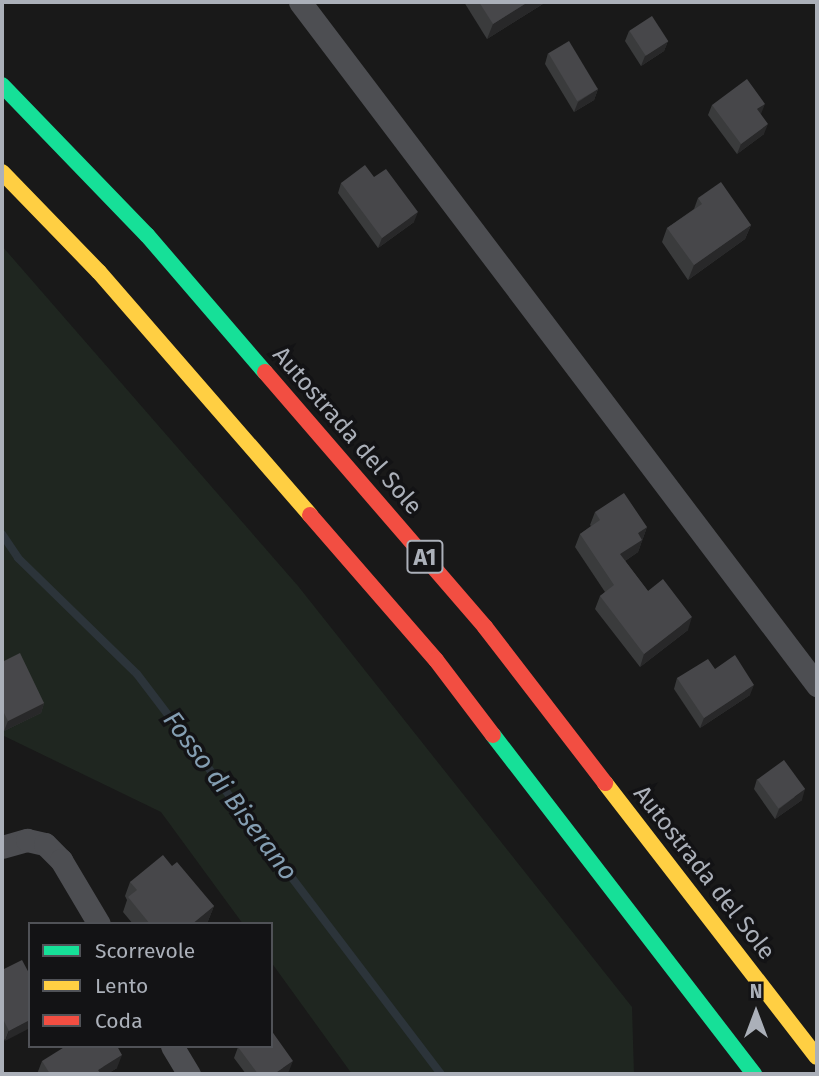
<!DOCTYPE html>
<html>
<head>
<meta charset="utf-8">
<style>
  body { margin:0 }
  #map { position:relative; width:819px; height:1076px; overflow:hidden; background:#191919; font-family:"Fira Sans",sans-serif }
  div>[style] { position:absolute }
  .green>* { inset:0; background:#1f2620 }
  .stream>* { height:8px; margin:-4px; padding:0 4px; transform-origin:4px; border-radius:4px; background:#2c343a }
  .street>* { height:23px; margin:-11.5px; padding:0 11.5px; transform-origin:11.5px; border-radius:11.5px; background:#4d4e52 }
  .fast>* { height:16px; margin:-8px; padding:0 8px; transform-origin:8px; border-radius:8px; background:#16e098 }
  .slow>* { height:16px; margin:-8px; padding:0 8px; transform-origin:8px; border-radius:8px; background:#ffcf43 }
  .jam>* { height:16px; margin:-8px; padding:0 8px; transform-origin:8px; border-radius:8px; background:#f24e42 }
  .wall>* { inset:0; background:#3a3b3c }
  .shaded-wall>* { inset:0; background:#282829 }
  .building>* { inset:0; background:#47474a; transform-origin:0 0 }
  span { translate:-50% -50%; white-space:nowrap; text-align:center; line-height:1.15; -webkit-text-stroke:7px #131315; paint-order:stroke }
  .shield-label span { padding:2px 5px; background:#131315; border:2px solid; border-radius:5px; -webkit-text-stroke-width:0 }
  .shield-label { font-size:23px; color:#abb0b9; font-weight:700 }
  .street-label { font-size:24px; color:#abb0b9 }
  .water-label { font-size:26px; color:#849eb2; font-style:italic }
  .frame { position:absolute; inset:0; border:4px solid #abb0b9; pointer-events:none }
  .legend { position:absolute; left:28px; top:922px; width:245px; height:126px; box-sizing:border-box; background:#131315; border:2px solid #505257; margin:0; padding:9px 12px; list-style:none; font-size:21px; color:#abb0b9 }
  .legend li { display:flex; align-items:center; gap:14px; height:35px }
  .legend b { width:35px; border:2px solid #505257 }
  .north { position:absolute; left:721px; top:978px; width:70px; height:70px; -webkit-text-stroke:5px #131315; paint-order:stroke; rotate:0deg; font-size:19px; font-weight:700; line-height:28px; text-align:center; color:#abb0b9 }
  .north::after { content:''; display:block; margin:auto; width:24px; height:32px; background:#abb0b9; clip-path:polygon(50% 0,100% 100%,50% 72%,0 100%) }
</style>
</head>
<body>
<div id="map">
  <div class="green">
    <div style="clip-path:polygon(2px 246px,298px 586px,632px 1007px,634px 1074px,352px 1074px,271px 962px,271px 924px,243px 924px,161px 812px,2px 735px)"></div>
  </div>
  <div class="stream">
    <div style="left:2px;top:534px;width:29px;rotate:56deg"></div>
    <div style="left:18px;top:558px;width:166px;rotate:44.3deg"></div>
    <div style="left:137px;top:674px;width:502px;rotate:52.77deg"></div>
  </div>
  <div class="street">
    <div style="left:300px;top:2px;width:857px;rotate:52.88deg"></div>
    <div style="left:2px;top:847px;width:26px;rotate:-16deg"></div>
    <div style="left:27px;top:840px;width:18px;rotate:13deg"></div>
    <div style="left:45px;top:844px;width:23px;rotate:45deg"></div>
    <div style="left:61px;top:860px;width:74px;rotate:59.3deg"></div>
    <div style="left:172px;top:1046px;width:33px;rotate:59deg"></div>
  </div>
  <div class="fast">
    <div style="left:2px;top:85px;width:209px;rotate:46deg"></div>
    <div style="left:147px;top:235px;width:181px;rotate:49.3deg"></div>
    <div style="left:493px;top:735px;width:428px;rotate:52.4deg"></div>
  </div>
  <div class="slow">
    <div style="left:2px;top:172px;width:139px;rotate:45.9deg"></div>
    <div style="left:99px;top:272px;width:322px;rotate:49deg"></div>
    <div style="left:605px;top:783px;width:346px;rotate:52.3deg"></div>
  </div>
  <div class="jam">
    <div style="left:265px;top:372px;width:337px;rotate:49.2deg"></div>
    <div style="left:485px;top:627px;width:197px;rotate:52.4deg"></div>
    <div style="left:310px;top:515px;width:192px;rotate:49deg"></div>
    <div style="left:436px;top:660px;width:94px;rotate:52.8deg"></div>
  </div>
  <div class="wall">
    <div style="clip-path:polygon(464px 2px,546px 2px,487px 39px)"></div>
    <div style="clip-path:polygon(629px 31px,668px 41px,664px 51px,641px 66px,625px 41px)"></div>
    <div style="clip-path:polygon(548px 53px,598px 89px,594px 100px,574px 112px,545px 64px)"></div>
    <div style="clip-path:polygon(712px 105px,761px 114px,764px 134px,737px 154px,708px 115px)"></div>
    <div style="clip-path:polygon(374px 177px,414px 222px,378px 248px,338px 193px,341px 183px)"></div>
    <div style="clip-path:polygon(698px 198px,751px 225px,745px 239px,688px 280px,662px 242px,667px 228px,694px 209px)"></div>
    <div style="clip-path:polygon(595px 512px,647px 527px,638px 552px,625px 561px,648px 591px,688px 630px,640px 667px,595px 609px,600px 596px,605px 592px,575px 547px,580px 534px,591px 526px,590px 525px)"></div>
    <div style="clip-path:polygon(2px 662px,44px 703px,41px 713px,4px 731px,2px 727px)"></div>
    <div style="clip-path:polygon(715px 669px,750px 695px,700px 728px,674px 689px,677px 678px)"></div>
    <div style="clip-path:polygon(757px 779px,802px 800px,775px 819px,754px 789px)"></div>
    <div style="clip-path:polygon(172px 866px,214px 906px,208px 921px,205px 924px,133px 924px,123px 912px,127px 900px,125px 896px,130px 882px)"></div>
    <div style="clip-path:polygon(2px 970px,30px 975px,5px 1041px,2px 1034px)"></div>
    <div style="clip-path:polygon(238px 1047px,289px 1071px,284px 1074px,246px 1074px,234px 1058px)"></div>
    <div style="clip-path:polygon(42px 1061px,117px 1068px,107px 1074px,37px 1074px)"></div>
  </div>
  <div class="shaded-wall">
    <div style="clip-path:polygon(528px 2px,546px 2px,487px 39px,493px 24px)"></div>
    <div style="clip-path:polygon(668px 41px,664px 51px,641px 66px,645px 56px)"></div>
    <div style="clip-path:polygon(598px 89px,594px 100px,574px 112px,578px 102px)"></div>
    <div style="clip-path:polygon(765px 104px,761px 114px,754px 120px,757px 109px)"></div>
    <div style="clip-path:polygon(768px 124px,764px 134px,737px 154px,741px 144px)"></div>
    <div style="clip-path:polygon(418px 212px,414px 222px,378px 248px,382px 238px)"></div>
    <div style="clip-path:polygon(751px 225px,745px 239px,688px 280px,694px 265px)"></div>
    <div style="clip-path:polygon(647px 527px,638px 552px,616px 567px,620px 554px,638px 533px)"></div>
    <div style="clip-path:polygon(692px 617px,688px 630px,640px 667px,644px 654px)"></div>
    <div style="clip-path:polygon(754px 685px,750px 695px,700px 728px,704px 718px)"></div>
    <div style="clip-path:polygon(44px 703px,41px 713px,4px 731px,8px 721px)"></div>
    <div style="clip-path:polygon(805px 789px,802px 800px,775px 819px,779px 809px)"></div>
    <div style="clip-path:polygon(214px 906px,208px 921px,205px 924px,192px 924px)"></div>
    <div style="clip-path:polygon(30px 1020px,30px 1028px,5px 1041px,9px 1031px)"></div>
    <div style="clip-path:polygon(122px 1055px,117px 1068px,107px 1074px,96px 1074px,98px 1070px)"></div>
    <div style="clip-path:polygon(293px 1061px,289px 1071px,284px 1074px,274px 1074px)"></div>
  </div>
  <div class="building">
    <div style="clip-path:polygon(479px 2px,528px 2px,493px 24px)"></div>
    <div style="left:652px;top:16px;width:30px;height:27px;rotate:57deg"></div>
    <div style="left:569px;top:41px;width:56px;height:24px;rotate:59deg"></div>
    <div style="clip-path:polygon(747px 79px,765px 104px,757px 109px,768px 124px,741px 144px,712px 105px)"></div>
    <div style="clip-path:polygon(365px 165px,374px 177px,386px 169px,418px 212px,382px 238px,341px 183px)"></div>
    <div style="clip-path:polygon(721px 182px,751px 225px,694px 265px,667px 228px,702px 204px,698px 198px)"></div>
    <div style="clip-path:polygon(624px 493px,647px 527px,638px 533px,642px 540px,620px 554px,648px 591px,663px 579px,692px 617px,644px 654px,600px 596px,614px 585px,580px 534px,600px 520px,595px 512px)"></div>
    <div style="clip-path:polygon(20px 653px,44px 703px,8px 721px,2px 709px,2px 662px)"></div>
    <div style="clip-path:polygon(735px 655px,754px 685px,704px 718px,677px 678px,708px 659px,715px 669px)"></div>
    <div style="left:784px;top:760px;width:36px;height:33px;rotate:54deg"></div>
    <div style="clip-path:polygon(163px 855px,172px 866px,177px 862px,214px 906px,192px 924px,150px 924px,128px 897px,137px 890px,130px 882px)"></div>
    <div style="clip-path:polygon(22px 960px,30px 975px,30px 1020px,9px 1031px,2px 1017px,2px 970px)"></div>
    <div style="clip-path:polygon(271px 1030px,293px 1061px,274px 1074px,258px 1074px,238px 1047px,240px 1046px,271px 1046px)"></div>
    <div style="clip-path:polygon(66px 1046px,117px 1046px,122px 1055px,98px 1070px,101px 1074px,50px 1074px,42px 1061px)"></div>
  </div>
  <div class="shield-label">
    <span style="left:425px;top:557px">A1</span>
  </div>
  <div class="street-label">
    <span style="left:347px;top:431px;rotate:49deg">Autostrada del Sole</span>
    <span style="left:704px;top:873px;rotate:52deg">Autostrada del Sole</span>
  </div>
  <div class="water-label">
    <span style="left:230px;top:796px;rotate:53deg">Fosso di Biserano</span>
  </div>
  <div class="frame"></div>
  <ul class="legend">
  <li><b style="height:9px;background:#16e098"></b>Scorrevole</li>
  <li><b style="height:9px;background:#ffcf43"></b>Lento</li>
  <li><b style="height:9px;background:#f24e42"></b>Coda</li>
  </ul>
  <div class="north">N</div>
</div>
</body>
</html>
